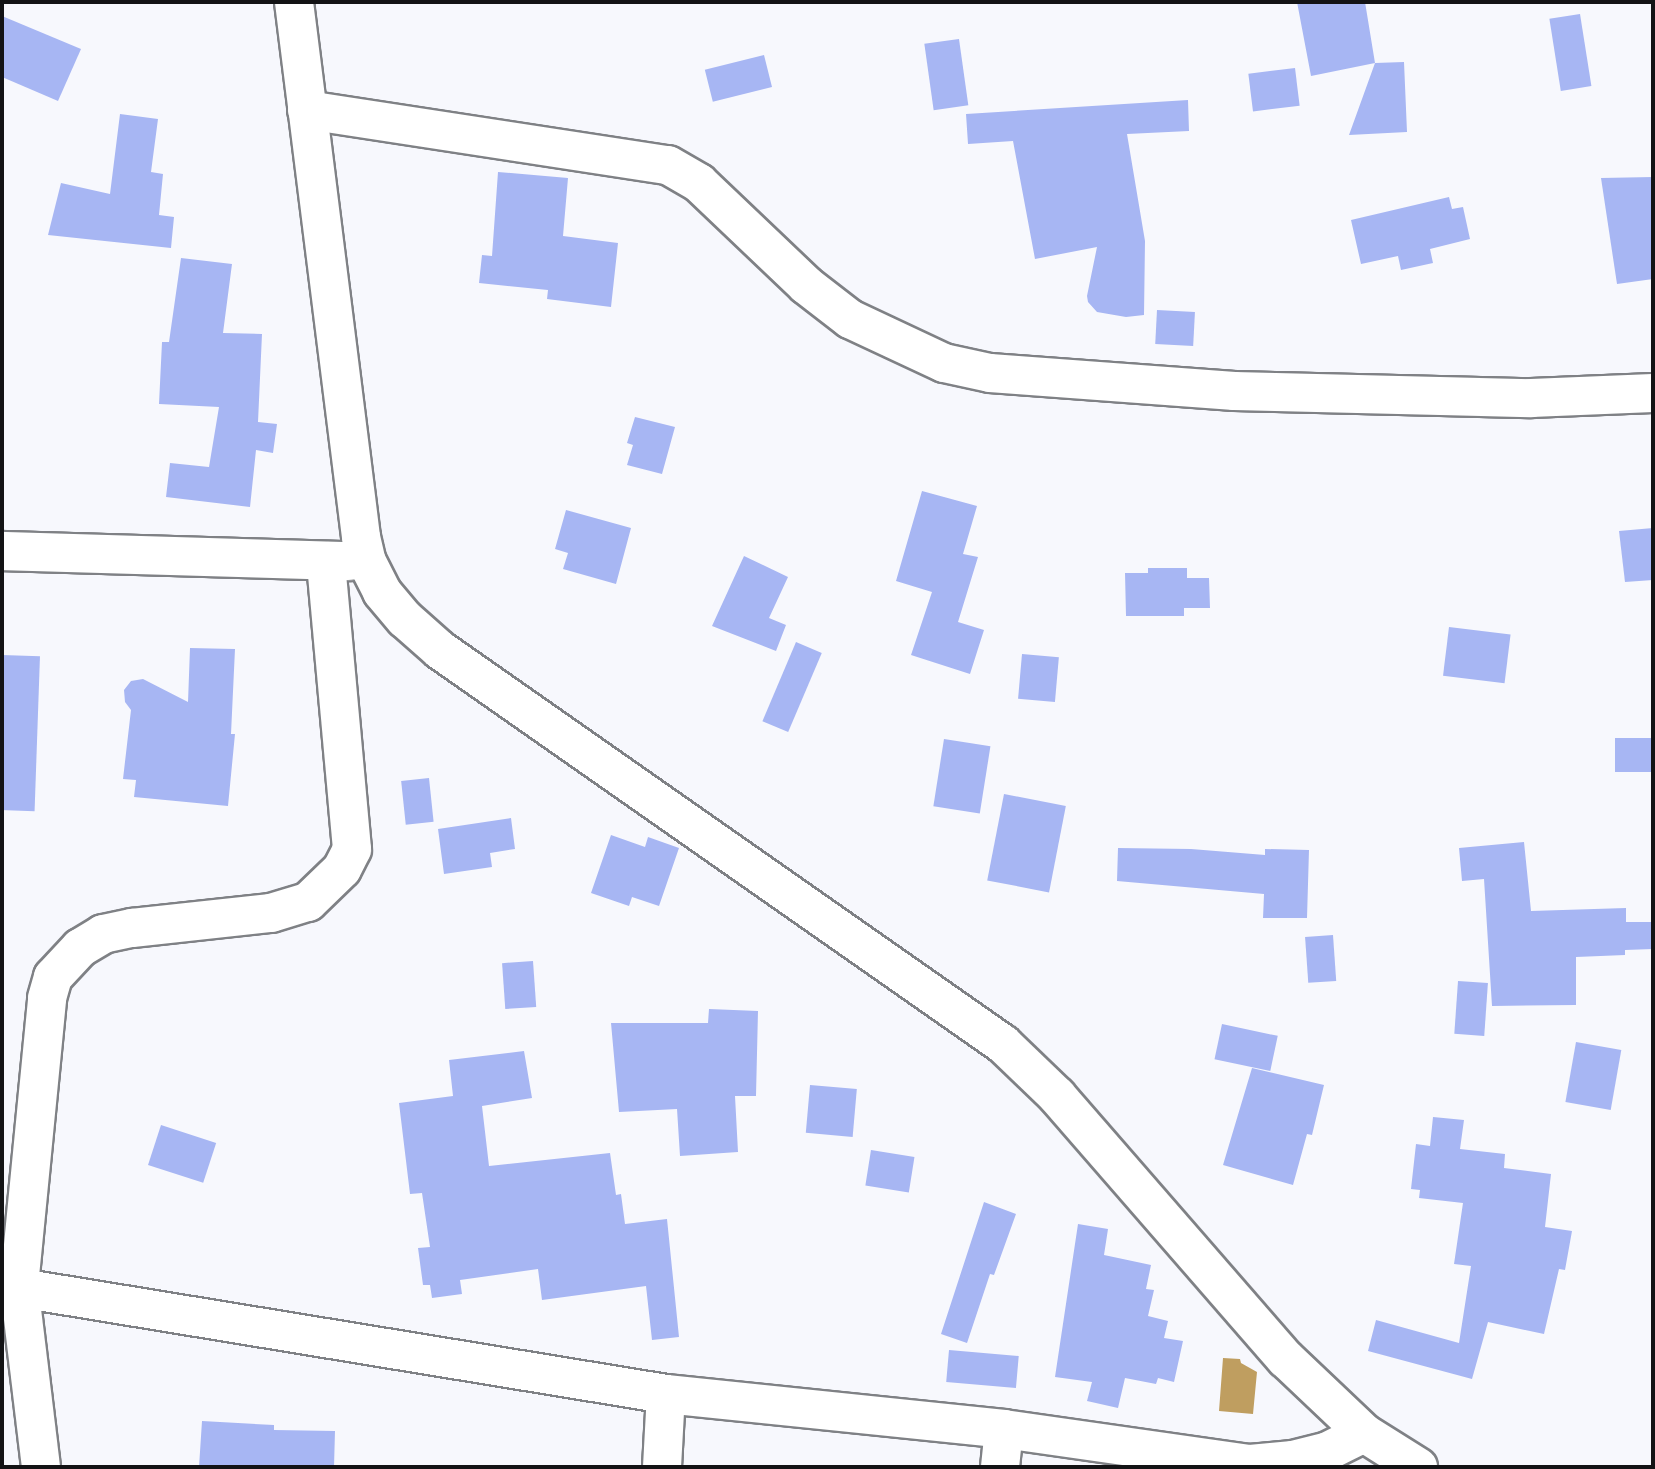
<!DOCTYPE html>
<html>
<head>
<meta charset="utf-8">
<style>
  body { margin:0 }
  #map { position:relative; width:1655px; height:1469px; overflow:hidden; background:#f7f8fd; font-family:"Nunito Sans",sans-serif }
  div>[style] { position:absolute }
  .water>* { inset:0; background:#bf9e60 }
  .building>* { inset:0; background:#a7b6f3; transform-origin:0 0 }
  .roads { filter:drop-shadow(2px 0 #7f8185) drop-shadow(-2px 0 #7f8185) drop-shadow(0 2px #7f8185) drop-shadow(0 -2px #7f8185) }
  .street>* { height:38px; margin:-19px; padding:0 19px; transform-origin:19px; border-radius:19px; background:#fff }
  span { translate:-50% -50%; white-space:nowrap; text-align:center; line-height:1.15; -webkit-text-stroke:6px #fff; paint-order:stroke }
  .frame { position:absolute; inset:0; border:4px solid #131315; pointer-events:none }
</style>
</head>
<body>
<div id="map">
  <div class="water">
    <div style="clip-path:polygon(1223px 1358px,1240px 1359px,1241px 1363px,1257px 1372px,1253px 1414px,1219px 1411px)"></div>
  </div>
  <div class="building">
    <div style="clip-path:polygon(1297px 2px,1365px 2px,1375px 63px,1404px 62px,1407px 132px,1349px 135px,1375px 63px,1311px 76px)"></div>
    <div style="left:1580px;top:14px;width:73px;height:31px;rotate:81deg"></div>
    <div style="clip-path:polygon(2px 16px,81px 49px,58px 101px,2px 77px)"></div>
    <div style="left:959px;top:39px;width:67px;height:35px;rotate:82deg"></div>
    <div style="left:764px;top:55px;width:33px;height:61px;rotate:76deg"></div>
    <div style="left:1295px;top:68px;width:38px;height:47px;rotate:83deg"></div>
    <div style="clip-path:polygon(1188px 100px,1189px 131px,1127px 134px,1145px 241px,1144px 315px,1126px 317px,1097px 312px,1088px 302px,1087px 296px,1097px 247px,1035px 259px,1013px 141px,968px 144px,966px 114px)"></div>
    <div style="clip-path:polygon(120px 114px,158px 119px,151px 172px,163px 174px,159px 215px,174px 217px,171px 248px,48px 235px,61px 183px,110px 194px)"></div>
    <div style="clip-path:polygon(498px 172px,568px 178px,563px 236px,618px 243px,611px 307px,547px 299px,548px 290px,479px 283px,482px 255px,492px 256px)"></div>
    <div style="clip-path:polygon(1653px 177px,1653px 279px,1617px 284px,1601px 178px)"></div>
    <div style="clip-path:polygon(1449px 197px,1452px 209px,1463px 207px,1470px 239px,1430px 249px,1433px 263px,1401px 270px,1398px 256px,1361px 264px,1351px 220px)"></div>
    <div style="clip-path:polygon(181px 258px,232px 264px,223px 333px,262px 334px,258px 422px,277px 424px,273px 453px,256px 450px,250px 507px,166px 497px,170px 463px,209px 467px,219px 407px,159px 404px,162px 342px,169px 342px)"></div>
    <div style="left:1157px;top:310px;width:38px;height:34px;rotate:3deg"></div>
    <div style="clip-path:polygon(635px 417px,675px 427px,662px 474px,627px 465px,633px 445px,627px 443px)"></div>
    <div style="clip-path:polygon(922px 491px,977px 506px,963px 554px,978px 557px,958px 622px,984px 630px,970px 674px,911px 655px,932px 592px,896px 581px)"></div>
    <div style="clip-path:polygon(566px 510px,631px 528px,616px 584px,563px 569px,568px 553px,555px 549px)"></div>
    <div style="clip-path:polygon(1653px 528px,1653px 580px,1625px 582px,1619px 531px)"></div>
    <div style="clip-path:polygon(744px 556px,788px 577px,769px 618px,786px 625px,776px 651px,712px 626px)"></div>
    <div style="clip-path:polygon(1148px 568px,1187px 568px,1187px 578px,1209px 578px,1210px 608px,1184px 608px,1184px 616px,1126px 616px,1125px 573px,1148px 573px)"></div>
    <div style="left:1449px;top:627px;width:62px;height:49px;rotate:7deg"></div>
    <div style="left:796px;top:642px;width:28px;height:86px;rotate:23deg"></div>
    <div style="clip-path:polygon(190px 648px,235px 649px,231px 734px,235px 734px,228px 806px,134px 797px,136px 780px,123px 779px,131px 710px,125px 702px,124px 690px,131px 681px,143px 679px,188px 702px)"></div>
    <div style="left:1022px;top:654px;width:37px;height:45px;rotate:5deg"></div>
    <div style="left:2px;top:655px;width:38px;height:155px;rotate:2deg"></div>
    <div style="left:1653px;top:738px;width:34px;height:38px;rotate:90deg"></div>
    <div style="left:944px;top:739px;width:47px;height:68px;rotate:9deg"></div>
    <div style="left:429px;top:778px;width:44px;height:28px;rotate:84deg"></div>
    <div style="left:1004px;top:794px;width:63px;height:88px;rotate:11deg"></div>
    <div style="clip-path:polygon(511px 818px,515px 849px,490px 853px,492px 867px,444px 874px,438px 829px)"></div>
    <div style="clip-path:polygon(611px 835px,645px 847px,648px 837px,679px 848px,659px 906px,632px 897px,629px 906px,591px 893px)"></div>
    <div style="clip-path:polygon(1524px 842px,1531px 911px,1626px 908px,1626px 922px,1653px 922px,1653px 949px,1625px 950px,1625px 955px,1576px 957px,1576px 1005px,1492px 1006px,1484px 879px,1462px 881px,1459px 848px)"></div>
    <div style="clip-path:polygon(1118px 848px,1191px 849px,1265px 855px,1265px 849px,1309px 850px,1307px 918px,1263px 918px,1264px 894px,1117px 881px)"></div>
    <div style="left:1333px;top:935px;width:46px;height:28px;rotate:86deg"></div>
    <div style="left:533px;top:961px;width:46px;height:31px;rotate:86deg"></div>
    <div style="left:1458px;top:981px;width:30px;height:53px;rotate:4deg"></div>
    <div style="clip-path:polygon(709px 1009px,758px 1011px,756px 1096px,735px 1096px,738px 1152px,680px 1156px,677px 1109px,619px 1112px,611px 1023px,708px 1023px)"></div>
    <div style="left:1222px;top:1024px;width:57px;height:36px;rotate:12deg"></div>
    <div style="left:1576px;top:1042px;width:46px;height:61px;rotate:10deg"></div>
    <div style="clip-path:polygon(524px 1051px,532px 1098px,482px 1106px,489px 1166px,610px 1153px,616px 1195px,621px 1194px,625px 1224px,667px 1219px,679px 1337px,652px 1340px,646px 1286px,542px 1300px,538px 1269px,460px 1280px,462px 1294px,432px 1298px,430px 1285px,423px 1285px,418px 1248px,430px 1247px,422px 1193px,410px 1194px,399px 1103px,453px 1096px,449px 1060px)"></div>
    <div style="clip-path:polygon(1252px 1068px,1324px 1085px,1312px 1135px,1307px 1134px,1293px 1185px,1223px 1165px)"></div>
    <div style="left:810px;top:1085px;width:47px;height:48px;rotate:5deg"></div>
    <div style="clip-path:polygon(1433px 1117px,1464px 1120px,1460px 1149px,1505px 1154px,1504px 1168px,1551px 1174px,1545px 1227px,1572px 1231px,1565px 1270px,1559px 1269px,1544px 1334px,1488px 1322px,1472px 1379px,1368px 1351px,1376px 1320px,1459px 1343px,1471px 1266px,1454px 1264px,1463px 1203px,1419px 1198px,1420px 1190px,1411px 1189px,1416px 1144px,1430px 1146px)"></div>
    <div style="left:161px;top:1125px;width:58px;height:42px;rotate:18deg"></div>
    <div style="left:871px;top:1150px;width:44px;height:36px;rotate:9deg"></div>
    <div style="clip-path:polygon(984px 1202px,1016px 1214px,994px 1275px,990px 1274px,967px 1343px,941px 1334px)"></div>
    <div style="clip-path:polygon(1078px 1224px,1108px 1229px,1104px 1255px,1151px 1265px,1146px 1289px,1154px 1290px,1148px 1316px,1168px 1321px,1164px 1338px,1183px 1341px,1174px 1382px,1158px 1378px,1156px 1384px,1125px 1378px,1118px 1408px,1087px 1401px,1092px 1382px,1055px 1377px)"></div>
    <div style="left:949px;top:1350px;width:70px;height:32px;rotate:5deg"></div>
    <div style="clip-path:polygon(202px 1421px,274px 1425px,274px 1430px,335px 1431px,334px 1467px,199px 1467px)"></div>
  </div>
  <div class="roads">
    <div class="street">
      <div style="left:294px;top:2px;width:539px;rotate:82.86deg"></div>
      <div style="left:361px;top:537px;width:26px;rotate:77deg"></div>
      <div style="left:367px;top:562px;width:34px;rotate:63deg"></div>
      <div style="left:382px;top:592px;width:35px;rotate:50deg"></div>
      <div style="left:405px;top:619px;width:47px;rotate:41.5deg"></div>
      <div style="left:440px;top:650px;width:687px;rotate:34.99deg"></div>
      <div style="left:1003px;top:1044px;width:75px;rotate:43.9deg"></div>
      <div style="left:1057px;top:1096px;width:349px;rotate:49deg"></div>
      <div style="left:1286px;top:1359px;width:108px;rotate:43.5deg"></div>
      <div style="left:1364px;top:1433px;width:64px;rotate:32.2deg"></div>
      <div style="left:307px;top:110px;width:365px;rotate:8.7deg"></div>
      <div style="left:668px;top:165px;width:36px;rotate:30deg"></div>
      <div style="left:699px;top:183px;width:148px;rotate:43.6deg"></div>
      <div style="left:806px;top:285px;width:56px;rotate:37.7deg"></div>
      <div style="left:850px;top:319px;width:104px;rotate:25.1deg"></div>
      <div style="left:944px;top:363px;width:47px;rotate:12.3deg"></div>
      <div style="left:990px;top:373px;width:245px;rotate:4.2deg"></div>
      <div style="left:1234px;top:391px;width:297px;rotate:1.4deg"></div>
      <div style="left:1531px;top:398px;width:122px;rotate:-2.3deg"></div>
      <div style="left:2px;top:551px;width:347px;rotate:1.7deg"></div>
      <div style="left:2px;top:1285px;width:673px;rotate:9.32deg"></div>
      <div style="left:666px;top:1394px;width:340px;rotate:5.9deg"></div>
      <div style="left:1004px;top:1429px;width:248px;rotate:8.1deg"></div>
      <div style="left:1250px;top:1464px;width:43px;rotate:-5.3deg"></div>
      <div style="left:1293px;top:1460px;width:34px;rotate:-14deg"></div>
      <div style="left:1326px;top:1452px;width:42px;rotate:-26.6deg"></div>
      <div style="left:41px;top:1467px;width:182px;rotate:-96.9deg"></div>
      <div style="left:19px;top:1286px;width:289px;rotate:-84.4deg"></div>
      <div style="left:47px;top:998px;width:22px;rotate:-74deg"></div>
      <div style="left:53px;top:977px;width:40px;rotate:-47deg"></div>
      <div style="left:80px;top:948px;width:27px;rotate:-31deg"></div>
      <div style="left:103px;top:934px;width:30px;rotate:-12deg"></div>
      <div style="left:132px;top:928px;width:140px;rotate:-6.2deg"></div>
      <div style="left:271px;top:913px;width:39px;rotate:-17deg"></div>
      <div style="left:308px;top:902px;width:47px;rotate:-44.1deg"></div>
      <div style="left:342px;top:869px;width:22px;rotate:-63deg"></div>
      <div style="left:352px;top:849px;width:289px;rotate:-95.2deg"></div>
      <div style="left:662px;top:1467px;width:73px;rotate:-86.9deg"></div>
      <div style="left:1000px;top:1467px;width:38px;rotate:-84deg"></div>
    </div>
  </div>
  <div class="frame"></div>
</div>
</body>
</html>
